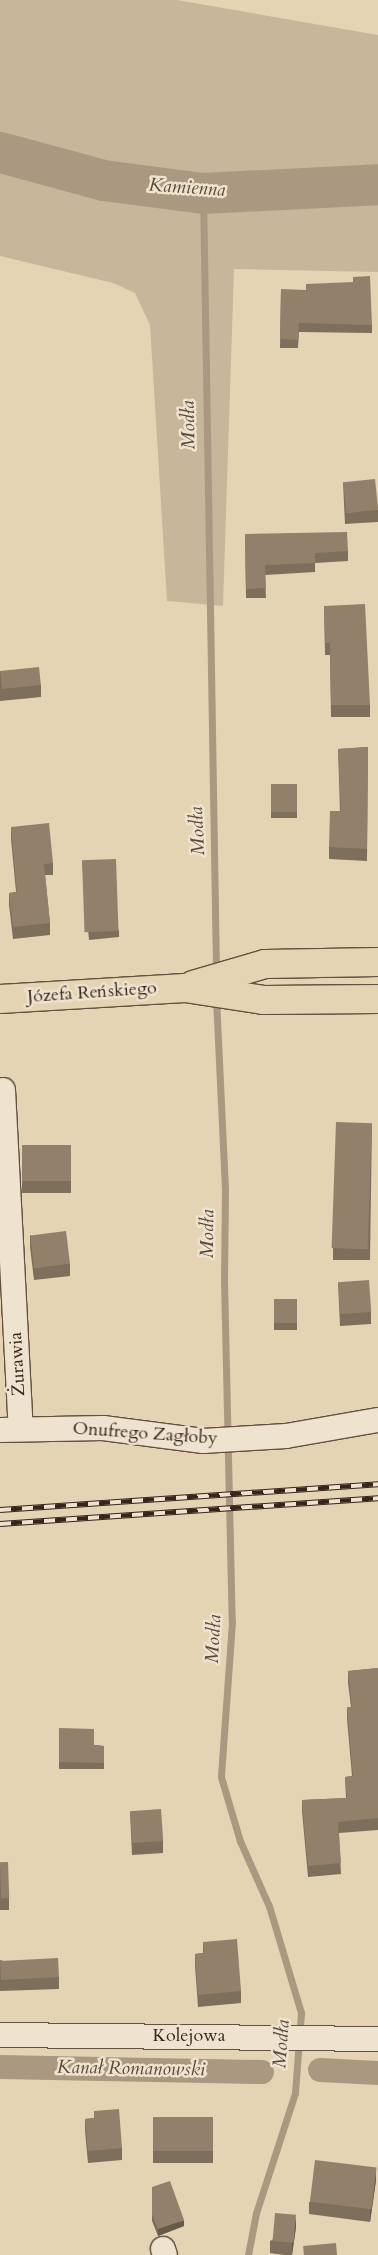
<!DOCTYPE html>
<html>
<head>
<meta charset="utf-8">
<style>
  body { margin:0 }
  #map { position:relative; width:378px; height:2255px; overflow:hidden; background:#e5d4b3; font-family:Cardo,serif }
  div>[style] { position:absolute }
  .green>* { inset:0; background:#c8b69a }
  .stream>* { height:7px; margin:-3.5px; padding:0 3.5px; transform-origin:3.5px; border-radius:3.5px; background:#aa9880 }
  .canal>* { height:24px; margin:-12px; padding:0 12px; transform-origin:12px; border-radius:12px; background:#aa9880 }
  .river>* { height:41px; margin:-20.5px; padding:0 20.5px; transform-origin:20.5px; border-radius:20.5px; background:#aa9880 }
  .roads { filter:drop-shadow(1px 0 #635042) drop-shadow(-1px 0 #635042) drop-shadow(0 1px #635042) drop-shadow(0 -1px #635042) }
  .minor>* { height:24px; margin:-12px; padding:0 12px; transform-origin:12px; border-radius:12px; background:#eee3ce }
  .primary>* { height:28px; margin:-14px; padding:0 14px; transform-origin:14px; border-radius:14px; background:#e5d4b3 }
  .rail>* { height:5.5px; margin-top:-2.75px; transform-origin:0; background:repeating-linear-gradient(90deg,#eee3ce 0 11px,#38241d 0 22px); box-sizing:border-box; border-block:1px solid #38241d }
  .wall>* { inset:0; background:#7e6e5c; transform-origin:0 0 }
  .shaded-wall>* { inset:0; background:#665a4b }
  .building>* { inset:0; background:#92806b; transform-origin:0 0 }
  span { translate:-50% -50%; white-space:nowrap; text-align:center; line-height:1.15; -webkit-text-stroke:5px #eee3ce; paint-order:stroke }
  .street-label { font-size:18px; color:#38241d }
  .water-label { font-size:19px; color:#5a473b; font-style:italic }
</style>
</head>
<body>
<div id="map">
  <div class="green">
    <div style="clip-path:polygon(0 0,177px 0,378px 35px,378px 272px,234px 269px,223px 606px,167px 601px,150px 325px,135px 293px,113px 283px,0 256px)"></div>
  </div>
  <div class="stream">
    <div style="left:203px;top:193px;width:779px;rotate:89.04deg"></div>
    <div style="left:216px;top:998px;width:190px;rotate:87.3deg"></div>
    <div style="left:225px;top:1188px;width:92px;rotate:90.6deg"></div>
    <div style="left:224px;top:1280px;width:342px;rotate:88.7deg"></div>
    <div style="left:232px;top:1622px;width:155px;rotate:94.1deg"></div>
    <div style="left:221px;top:1777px;width:67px;rotate:73.5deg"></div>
    <div style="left:240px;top:1841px;width:71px;rotate:66deg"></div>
    <div style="left:269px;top:1906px;width:112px;rotate:73.3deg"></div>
    <div style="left:301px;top:2013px;width:80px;rotate:94.3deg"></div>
    <div style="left:295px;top:2093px;width:126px;rotate:108deg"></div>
    <div style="left:256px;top:2213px;width:43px;rotate:100.8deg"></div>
  </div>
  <div class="canal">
    <div style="left:0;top:2067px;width:262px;rotate:1.1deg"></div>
    <div style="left:320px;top:2070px;width:58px;rotate:3deg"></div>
  </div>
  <div class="river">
    <div style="left:0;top:152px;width:107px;rotate:15.2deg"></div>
    <div style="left:103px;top:180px;width:101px;rotate:7.4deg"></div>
    <div style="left:203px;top:193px;width:175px;rotate:-2.9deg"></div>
  </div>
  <div class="roads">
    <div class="minor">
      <div style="left:3px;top:1090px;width:338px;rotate:87deg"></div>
      <div style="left:0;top:1430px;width:103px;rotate:-1.1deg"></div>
      <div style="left:103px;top:1428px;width:101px;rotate:7.4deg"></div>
      <div style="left:203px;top:1441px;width:83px;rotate:-3.4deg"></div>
      <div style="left:286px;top:1436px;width:93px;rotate:-9.9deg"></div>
      <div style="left:0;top:2035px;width:378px;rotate:0.6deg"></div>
      <div style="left:163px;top:2249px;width:6px;rotate:72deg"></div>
    </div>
    <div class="primary">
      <div style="left:193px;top:985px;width:75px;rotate:-16.3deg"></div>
      <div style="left:265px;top:964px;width:113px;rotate:-1deg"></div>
      <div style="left:0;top:999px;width:185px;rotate:-3.4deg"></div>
      <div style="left:185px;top:988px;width:79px;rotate:8.7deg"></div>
      <div style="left:263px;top:1000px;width:115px;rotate:-0.5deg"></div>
    </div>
  </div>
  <div class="rail">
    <div style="left:0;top:1510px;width:379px;rotate:-3.9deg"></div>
    <div style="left:0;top:1524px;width:379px;rotate:-3.9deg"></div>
  </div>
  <div class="wall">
    <div style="clip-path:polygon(281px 289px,372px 325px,372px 333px,299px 332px,298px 348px,280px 348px)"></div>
    <div style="clip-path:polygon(343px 482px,378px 510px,378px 522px,345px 524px)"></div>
    <div style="clip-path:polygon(245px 534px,348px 551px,348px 561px,315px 563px,315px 572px,265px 575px,266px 598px,246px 598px)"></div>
    <div style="clip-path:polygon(324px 606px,370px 705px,370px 717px,331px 717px,330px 655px,325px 655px)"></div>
    <div style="clip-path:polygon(0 671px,41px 685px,41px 697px,0 701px)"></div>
    <div style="clip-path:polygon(368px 747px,367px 861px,329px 859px,329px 847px,340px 811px,338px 749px)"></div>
    <div style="left:271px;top:784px;width:26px;height:34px"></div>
    <div style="clip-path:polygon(11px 827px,53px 863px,53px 875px,45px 875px,50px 923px,50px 935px,13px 939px,9px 905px,9px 893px,16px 892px,11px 839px)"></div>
    <div style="clip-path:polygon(82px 861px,119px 931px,119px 937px,89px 940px)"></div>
    <div style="clip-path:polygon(372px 1123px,370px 1260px,333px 1260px,333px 1248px)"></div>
    <div style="left:71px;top:1145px;width:48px;height:49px;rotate:90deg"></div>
    <div style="clip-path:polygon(30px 1235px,70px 1264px,70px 1276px,34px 1280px,30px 1247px)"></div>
    <div style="clip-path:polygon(338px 1282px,371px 1312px,371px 1324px,340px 1326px)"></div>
    <div style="left:297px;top:1299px;width:31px;height:23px;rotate:90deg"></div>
    <div style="clip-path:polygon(378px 1668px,378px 1830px,339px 1833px,341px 1874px,308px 1877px,302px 1811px,302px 1800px,346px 1798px,345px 1777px,352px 1776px,347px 1719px,347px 1707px,351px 1707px,348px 1683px,348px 1671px)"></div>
    <div style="clip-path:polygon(59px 1728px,94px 1745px,104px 1746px,104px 1769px,59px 1769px)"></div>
    <div style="clip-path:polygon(130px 1811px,163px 1841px,163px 1853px,132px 1855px)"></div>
    <div style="clip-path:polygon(0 1863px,9px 1898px,9px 1910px,0 1910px)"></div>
    <div style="clip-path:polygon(203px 1942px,241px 1991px,241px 2003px,198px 2007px,195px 1966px,195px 1954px,203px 1953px)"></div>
    <div style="clip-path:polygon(0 1960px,59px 1977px,59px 1989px,0 1991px)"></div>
    <div style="clip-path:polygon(94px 2111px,122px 2148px,122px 2160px,88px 2163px,85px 2131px,85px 2119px,94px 2118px)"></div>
    <div style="left:153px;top:2117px;width:60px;height:46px"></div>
    <div style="clip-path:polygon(376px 2180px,370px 2222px,309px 2214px,309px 2202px)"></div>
    <div style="clip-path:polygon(152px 2187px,184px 2226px,158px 2236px,152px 2221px)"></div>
    <div style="clip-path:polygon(296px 2227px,292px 2255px,284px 2255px,270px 2253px,270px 2241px)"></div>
  </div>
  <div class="shaded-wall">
    <div style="clip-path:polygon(376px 2168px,376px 2180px,370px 2222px,370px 2210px)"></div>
    <div style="clip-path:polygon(296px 2215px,296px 2227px,292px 2255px,292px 2244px)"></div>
    <div style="clip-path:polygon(184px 2220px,184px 2226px,158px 2236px,158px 2229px)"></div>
  </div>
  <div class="building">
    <div style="clip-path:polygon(370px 276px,372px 325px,299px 323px,298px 340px,280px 339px,281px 289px,306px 290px,306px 284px,353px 282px,353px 277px)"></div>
    <div style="left:375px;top:479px;width:31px;height:32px;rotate:84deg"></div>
    <div style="clip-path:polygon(347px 532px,348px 551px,315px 553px,315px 563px,265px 565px,266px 588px,246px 589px,245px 534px)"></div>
    <div style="clip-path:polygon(365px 604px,370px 705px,331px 705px,330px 643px,325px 643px,324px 606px)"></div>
    <div style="left:39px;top:667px;width:18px;height:39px;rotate:84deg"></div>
    <div style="clip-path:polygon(368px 747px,367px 849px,329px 847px,330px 811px,341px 811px,338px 749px)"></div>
    <div style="left:271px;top:784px;width:26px;height:28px"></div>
    <div style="clip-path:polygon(49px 823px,53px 863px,44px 864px,50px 923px,13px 927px,9px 893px,17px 892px,11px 827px)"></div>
    <div style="left:116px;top:859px;width:72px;height:34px;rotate:88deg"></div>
    <div style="left:336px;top:1122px;width:36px;height:126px;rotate:2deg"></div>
    <div style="left:71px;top:1145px;width:36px;height:49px;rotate:90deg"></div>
    <div style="left:66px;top:1231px;width:33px;height:36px;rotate:83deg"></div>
    <div style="left:369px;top:1280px;width:32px;height:31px;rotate:86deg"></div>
    <div style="left:297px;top:1299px;width:24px;height:23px;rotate:90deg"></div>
    <div style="clip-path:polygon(378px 1668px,378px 1818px,338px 1822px,341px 1863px,308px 1866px,302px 1800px,347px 1798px,345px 1777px,353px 1776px,347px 1707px,352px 1707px,348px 1671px)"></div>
    <div style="clip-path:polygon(59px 1728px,94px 1729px,94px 1745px,104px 1746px,104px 1763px,59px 1762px)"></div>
    <div style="left:161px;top:1809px;width:32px;height:31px;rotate:86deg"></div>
    <div style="left:8px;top:1862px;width:36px;height:8px;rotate:88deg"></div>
    <div style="clip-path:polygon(237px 1939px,241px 1991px,198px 1995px,195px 1954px,204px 1953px,203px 1942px)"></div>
    <div style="left:58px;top:1958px;width:19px;height:58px;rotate:87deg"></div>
    <div style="clip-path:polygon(119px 2109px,122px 2148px,88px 2151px,85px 2119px,94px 2118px,94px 2111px)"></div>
    <div style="left:153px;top:2117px;width:60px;height:34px"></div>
    <div style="left:315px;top:2160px;width:62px;height:42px;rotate:7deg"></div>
    <div style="clip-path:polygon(170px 2181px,184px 2220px,158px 2229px,152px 2214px,152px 2187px)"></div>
    <div style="left:275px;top:2213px;width:21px;height:28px;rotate:5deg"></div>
    <div style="left:336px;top:2243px;width:12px;height:33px;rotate:85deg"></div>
  </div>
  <div class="street-label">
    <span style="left:92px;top:993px;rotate:-4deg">Józefa Reńskiego</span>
    <span style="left:18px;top:1364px;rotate:-93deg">Żurawia</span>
    <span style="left:145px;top:1434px;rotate:4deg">Onufrego Zagłoby</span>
    <span style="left:189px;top:2036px">Kolejowa</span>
  </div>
  <div class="water-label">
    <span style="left:187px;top:188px;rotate:4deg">Kamienna</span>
    <span style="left:189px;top:425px;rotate:-91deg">Modła</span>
    <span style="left:198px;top:831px;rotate:-93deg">Modła</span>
    <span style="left:208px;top:1234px;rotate:-89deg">Modła</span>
    <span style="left:214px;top:1639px;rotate:-87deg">Modła</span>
    <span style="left:282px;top:2044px;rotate:-86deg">Modła</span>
    <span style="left:131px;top:2069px;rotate:1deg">Kanał Romanowski</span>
  </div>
</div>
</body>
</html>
